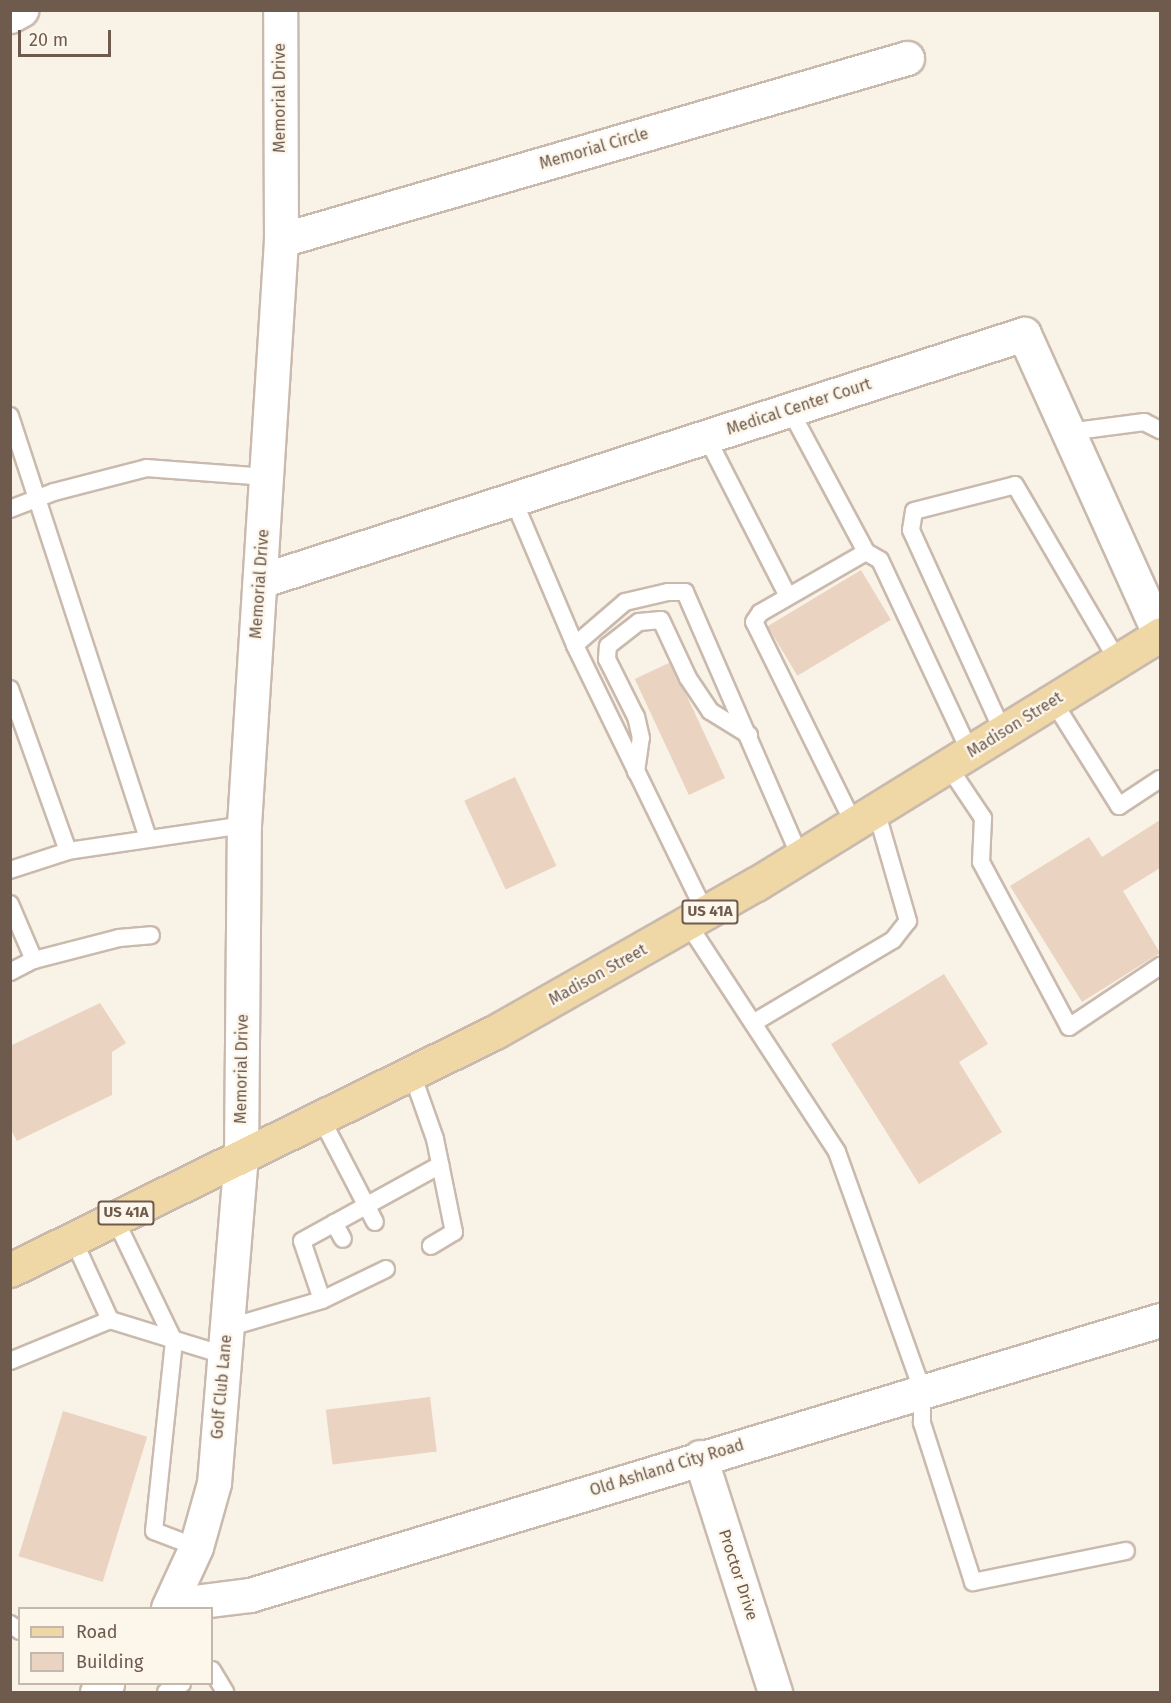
<!DOCTYPE html>
<html>
<head>
<meta charset="utf-8">
<style>
  body { margin:0 }
  #map { position:relative; width:1171px; height:1703px; overflow:hidden; background:#f9f2e6; font-family:"Fira Sans",sans-serif }
  div>[style] { position:absolute }
  .building>* { inset:0; background:#ebd3c1; transform-origin:0 0 }
  .roads { filter:drop-shadow(2px 0 #c9baad) drop-shadow(-2px 0 #c9baad) drop-shadow(0 2px #c9baad) drop-shadow(0 -2px #c9baad) }
  .service>* { height:16px; margin:-8px; padding:0 8px; transform-origin:8px; border-radius:8px; background:#fff }
  .minor>* { height:33px; margin:-16.5px; padding:0 16.5px; transform-origin:16.5px; border-radius:16.5px; background:#fff }
  .tertiary>* { height:33px; margin:-16.5px; padding:0 16.5px; transform-origin:16.5px; border-radius:16.5px; background:#fff }
  .secondary>* { height:33px; margin:-16.5px; padding:0 16.5px; transform-origin:16.5px; border-radius:16.5px; background:#fff }
  .primary>* { height:33px; margin:-16.5px; padding:0 16.5px; transform-origin:16.5px; border-radius:16.5px; background:#efd7a6 }
  span { translate:-50% -50%; white-space:nowrap; text-align:center; line-height:1.15; -webkit-text-stroke:4.5px #fcf6eb; paint-order:stroke }
  .shield-label span { padding:2px 4px; background:#fcf6eb; border:2px solid; border-radius:4px; -webkit-text-stroke-width:0 }
  .shield-label { font-size:15px; color:#6f5b4e; font-weight:700 }
  .street-label { font-size:16px; color:#6f5b4e }
  .frame { position:absolute; inset:0; border:12px solid #6f5b4e; pointer-events:none }
  .legend { position:absolute; left:18px; top:1607px; width:195px; height:78px; box-sizing:border-box; background:#fcf6eb; border:2px solid #c4b8ac; margin:0; padding:8px 10px; list-style:none; font-size:18px; color:#6f5b4e }
  .legend li { display:flex; align-items:center; gap:12px; height:30px }
  .legend b { width:30px; border:2px solid #c4b8ac }
  .scale { position:absolute; left:18px; top:30px; width:93px; height:27px; box-sizing:border-box; border:3px solid #6f5b4e; border-top:0; padding-left:8px; font-size:18px; line-height:21px; white-space:nowrap; color:#6f5b4e; -webkit-text-stroke:4px #fcf6eb; paint-order:stroke }
</style>
</head>
<body>
<div id="map">
  <div class="building">
    <div style="left:861px;top:570px;width:58px;height:109px;rotate:59deg"></div>
    <div style="left:671px;top:662px;width:128px;height:40px;rotate:65deg"></div>
    <div style="left:515px;top:777px;width:98px;height:56px;rotate:65deg"></div>
    <div style="clip-path:polygon(1160px 820px,1160px 868px,1123px 891px,1160px 953px,1082px 1002px,1010px 886px,1089px 837px,1102px 857px)"></div>
    <div style="clip-path:polygon(944px 974px,988px 1044px,959px 1062px,1002px 1132px,919px 1184px,831px 1044px)"></div>
    <div style="clip-path:polygon(100px 1003px,126px 1043px,112px 1052px,112px 1095px,17px 1141px,10px 1128px,10px 1046px)"></div>
    <div style="left:430px;top:1397px;width:55px;height:105px;rotate:83deg"></div>
    <div style="left:63px;top:1411px;width:88px;height:152px;rotate:17deg"></div>
  </div>
  <div class="roads">
    <div class="service">
      <div style="left:790px;top:410px;width:161px;rotate:61.8deg"></div>
      <div style="left:10px;top:416px;width:445px;rotate:71.9deg"></div>
      <div style="left:1068px;top:432px;width:77px;rotate:-7.5deg"></div>
      <div style="left:1144px;top:422px;width:18px;rotate:27deg"></div>
      <div style="left:706px;top:436px;width:180px;rotate:62.9deg"></div>
      <div style="left:513px;top:499px;width:159px;rotate:67deg"></div>
      <div style="left:10px;top:509px;width:47px;rotate:-21.1deg"></div>
      <div style="left:54px;top:492px;width:96px;rotate:-14.5deg"></div>
      <div style="left:147px;top:468px;width:119px;rotate:4.3deg"></div>
      <div style="left:10px;top:689px;width:172px;rotate:70.3deg"></div>
      <div style="left:1053px;top:701px;width:124px;rotate:57.8deg"></div>
      <div style="left:1119px;top:806px;width:49px;rotate:-33.4deg"></div>
      <div style="left:1003px;top:732px;width:222px;rotate:-114.5deg"></div>
      <div style="left:911px;top:530px;width:19px;rotate:-81deg"></div>
      <div style="left:914px;top:511px;width:104px;rotate:-14.4deg"></div>
      <div style="left:1015px;top:485px;width:204px;rotate:59.7deg"></div>
      <div style="left:948px;top:766px;width:63px;rotate:56.1deg"></div>
      <div style="left:983px;top:818px;width:44px;rotate:92.6deg"></div>
      <div style="left:981px;top:862px;width:187px;rotate:61.9deg"></div>
      <div style="left:1069px;top:1027px;width:110px;rotate:-33.8deg"></div>
      <div style="left:636px;top:772px;width:34px;rotate:-82deg"></div>
      <div style="left:641px;top:738px;width:22px;rotate:-103deg"></div>
      <div style="left:636px;top:717px;width:65px;rotate:-116.6deg"></div>
      <div style="left:607px;top:659px;width:13px;rotate:-86deg"></div>
      <div style="left:608px;top:646px;width:39px;rotate:-38deg"></div>
      <div style="left:639px;top:622px;width:22px;rotate:-5deg"></div>
      <div style="left:661px;top:620px;width:64px;rotate:65deg"></div>
      <div style="left:688px;top:678px;width:40px;rotate:56deg"></div>
      <div style="left:710px;top:711px;width:46px;rotate:31.6deg"></div>
      <div style="left:854px;top:824px;width:225px;rotate:-116.3deg"></div>
      <div style="left:754px;top:622px;width:11px;rotate:-56deg"></div>
      <div style="left:760px;top:613px;width:122px;rotate:-29.9deg"></div>
      <div style="left:866px;top:552px;width:16px;rotate:30deg"></div>
      <div style="left:880px;top:560px;width:212px;rotate:64.9deg"></div>
      <div style="left:10px;top:870px;width:61px;rotate:-18.1deg"></div>
      <div style="left:68px;top:851px;width:178px;rotate:-8.4deg"></div>
      <div style="left:10px;top:904px;width:61px;rotate:66.8deg"></div>
      <div style="left:706px;top:914px;width:299px;rotate:-116deg"></div>
      <div style="left:575px;top:645px;width:66px;rotate:-40.7deg"></div>
      <div style="left:625px;top:602px;width:44px;rotate:-13.1deg"></div>
      <div style="left:668px;top:592px;width:17px"></div>
      <div style="left:685px;top:592px;width:288px;rotate:66.5deg"></div>
      <div style="left:688px;top:924px;width:272px;rotate:56.8deg"></div>
      <div style="left:837px;top:1152px;width:253px;rotate:70.3deg"></div>
      <div style="left:922px;top:1390px;width:33px;rotate:90deg"></div>
      <div style="left:922px;top:1423px;width:167px;rotate:72.2deg"></div>
      <div style="left:973px;top:1582px;width:156px;rotate:-11.5deg"></div>
      <div style="left:10px;top:972px;width:27px;rotate:-27deg"></div>
      <div style="left:34px;top:960px;width:88px;rotate:-14.5deg"></div>
      <div style="left:119px;top:938px;width:32px;rotate:-5deg"></div>
      <div style="left:753px;top:1023px;width:163px;rotate:-30.7deg"></div>
      <div style="left:893px;top:940px;width:24px;rotate:-52deg"></div>
      <div style="left:908px;top:921px;width:116px;rotate:-106.1deg"></div>
      <div style="left:412px;top:1074px;width:69px;rotate:70.5deg"></div>
      <div style="left:435px;top:1139px;width:95px;rotate:78.5deg"></div>
      <div style="left:454px;top:1232px;width:27px;rotate:149deg"></div>
      <div style="left:321px;top:1118px;width:117px;rotate:62.6deg"></div>
      <div style="left:115px;top:1219px;width:136px;rotate:64.2deg"></div>
      <div style="left:174px;top:1341px;width:191px;rotate:96deg"></div>
      <div style="left:154px;top:1531px;width:45px;rotate:20.9deg"></div>
      <div style="left:334px;top:1223px;width:18px;rotate:61deg"></div>
      <div style="left:73px;top:1239px;width:89px;rotate:65.4deg"></div>
      <div style="left:322px;top:1300px;width:62px;rotate:-108.7deg"></div>
      <div style="left:302px;top:1241px;width:158px;rotate:-28.8deg"></div>
      <div style="left:227px;top:1328px;width:99px;rotate:-16.4deg"></div>
      <div style="left:322px;top:1300px;width:71px;rotate:-25.8deg"></div>
      <div style="left:10px;top:1361px;width:108px;rotate:-22.3deg"></div>
      <div style="left:110px;top:1320px;width:119px;rotate:17.1deg"></div>
      <div style="left:10px;top:1624px;width:12px;rotate:35deg"></div>
      <div style="left:212px;top:1670px;width:26px;rotate:59deg"></div>
      <div style="left:166px;top:1692px;width:18px;rotate:-27deg"></div>
    </div>
    <div class="minor">
      <div style="left:10px;top:16px;width:13px;rotate:-29deg"></div>
      <div style="left:281px;top:240px;width:652px;rotate:-16.21deg"></div>
      <div style="left:260px;top:581px;width:803px;rotate:-17.92deg"></div>
      <div style="left:1024px;top:334px;width:330px;rotate:65.7deg"></div>
      <div style="left:700px;top:1457px;width:247px;rotate:72.3deg"></div>
    </div>
    <div class="tertiary">
      <div style="left:170px;top:1605px;width:81px;rotate:-7.1deg"></div>
      <div style="left:250px;top:1595px;width:951px;rotate:-16.81deg"></div>
      <div style="left:168px;top:1608px;width:67px;rotate:-65.3deg"></div>
      <div style="left:196px;top:1547px;width:66px;rotate:-74.3deg"></div>
      <div style="left:214px;top:1483px;width:327px;rotate:-85.3deg"></div>
      <div style="left:97px;top:1692px;width:13px;rotate:-39deg"></div>
    </div>
    <div class="secondary">
      <div style="left:241px;top:1157px;width:332px;rotate:-89.5deg"></div>
      <div style="left:244px;top:825px;width:586px;rotate:-86.38deg"></div>
      <div style="left:281px;top:240px;width:230px;rotate:-90.2deg"></div>
    </div>
    <div class="primary">
      <div style="left:10px;top:1270px;width:540px;rotate:-26.14deg"></div>
      <div style="left:495px;top:1032px;width:300px;rotate:-29.6deg"></div>
      <div style="left:756px;top:884px;width:475px;rotate:-31.7deg"></div>
    </div>
  </div>
  <div class="shield-label">
    <span style="left:710px;top:912px">US 41A</span>
    <span style="left:126px;top:1213px">US 41A</span>
  </div>
  <div class="street-label">
    <span style="left:280px;top:98px;rotate:-90deg">Memorial Drive</span>
    <span style="left:594px;top:149px;rotate:-16deg">Memorial Circle</span>
    <span style="left:799px;top:407px;rotate:-18deg">Medical Center Court</span>
    <span style="left:260px;top:584px;rotate:-86deg">Memorial Drive</span>
    <span style="left:1015px;top:725px;rotate:-32deg">Madison Street</span>
    <span style="left:598px;top:975px;rotate:-29deg">Madison Street</span>
    <span style="left:242px;top:1069px;rotate:-89deg">Memorial Drive</span>
    <span style="left:222px;top:1387px;rotate:-85deg">Golf Club Lane</span>
    <span style="left:667px;top:1468px;rotate:-17deg">Old Ashland City Road</span>
    <span style="left:738px;top:1575px;rotate:72deg">Proctor Drive</span>
  </div>
  <div class="frame"></div>
  <ul class="legend">
  <li><b style="height:8px;background:#efd7a6"></b>Road</li>
  <li><b style="height:16px;background:#ebd3c1"></b>Building</li>
  </ul>
  <div class="scale">20 m</div>
</div>
</body>
</html>
